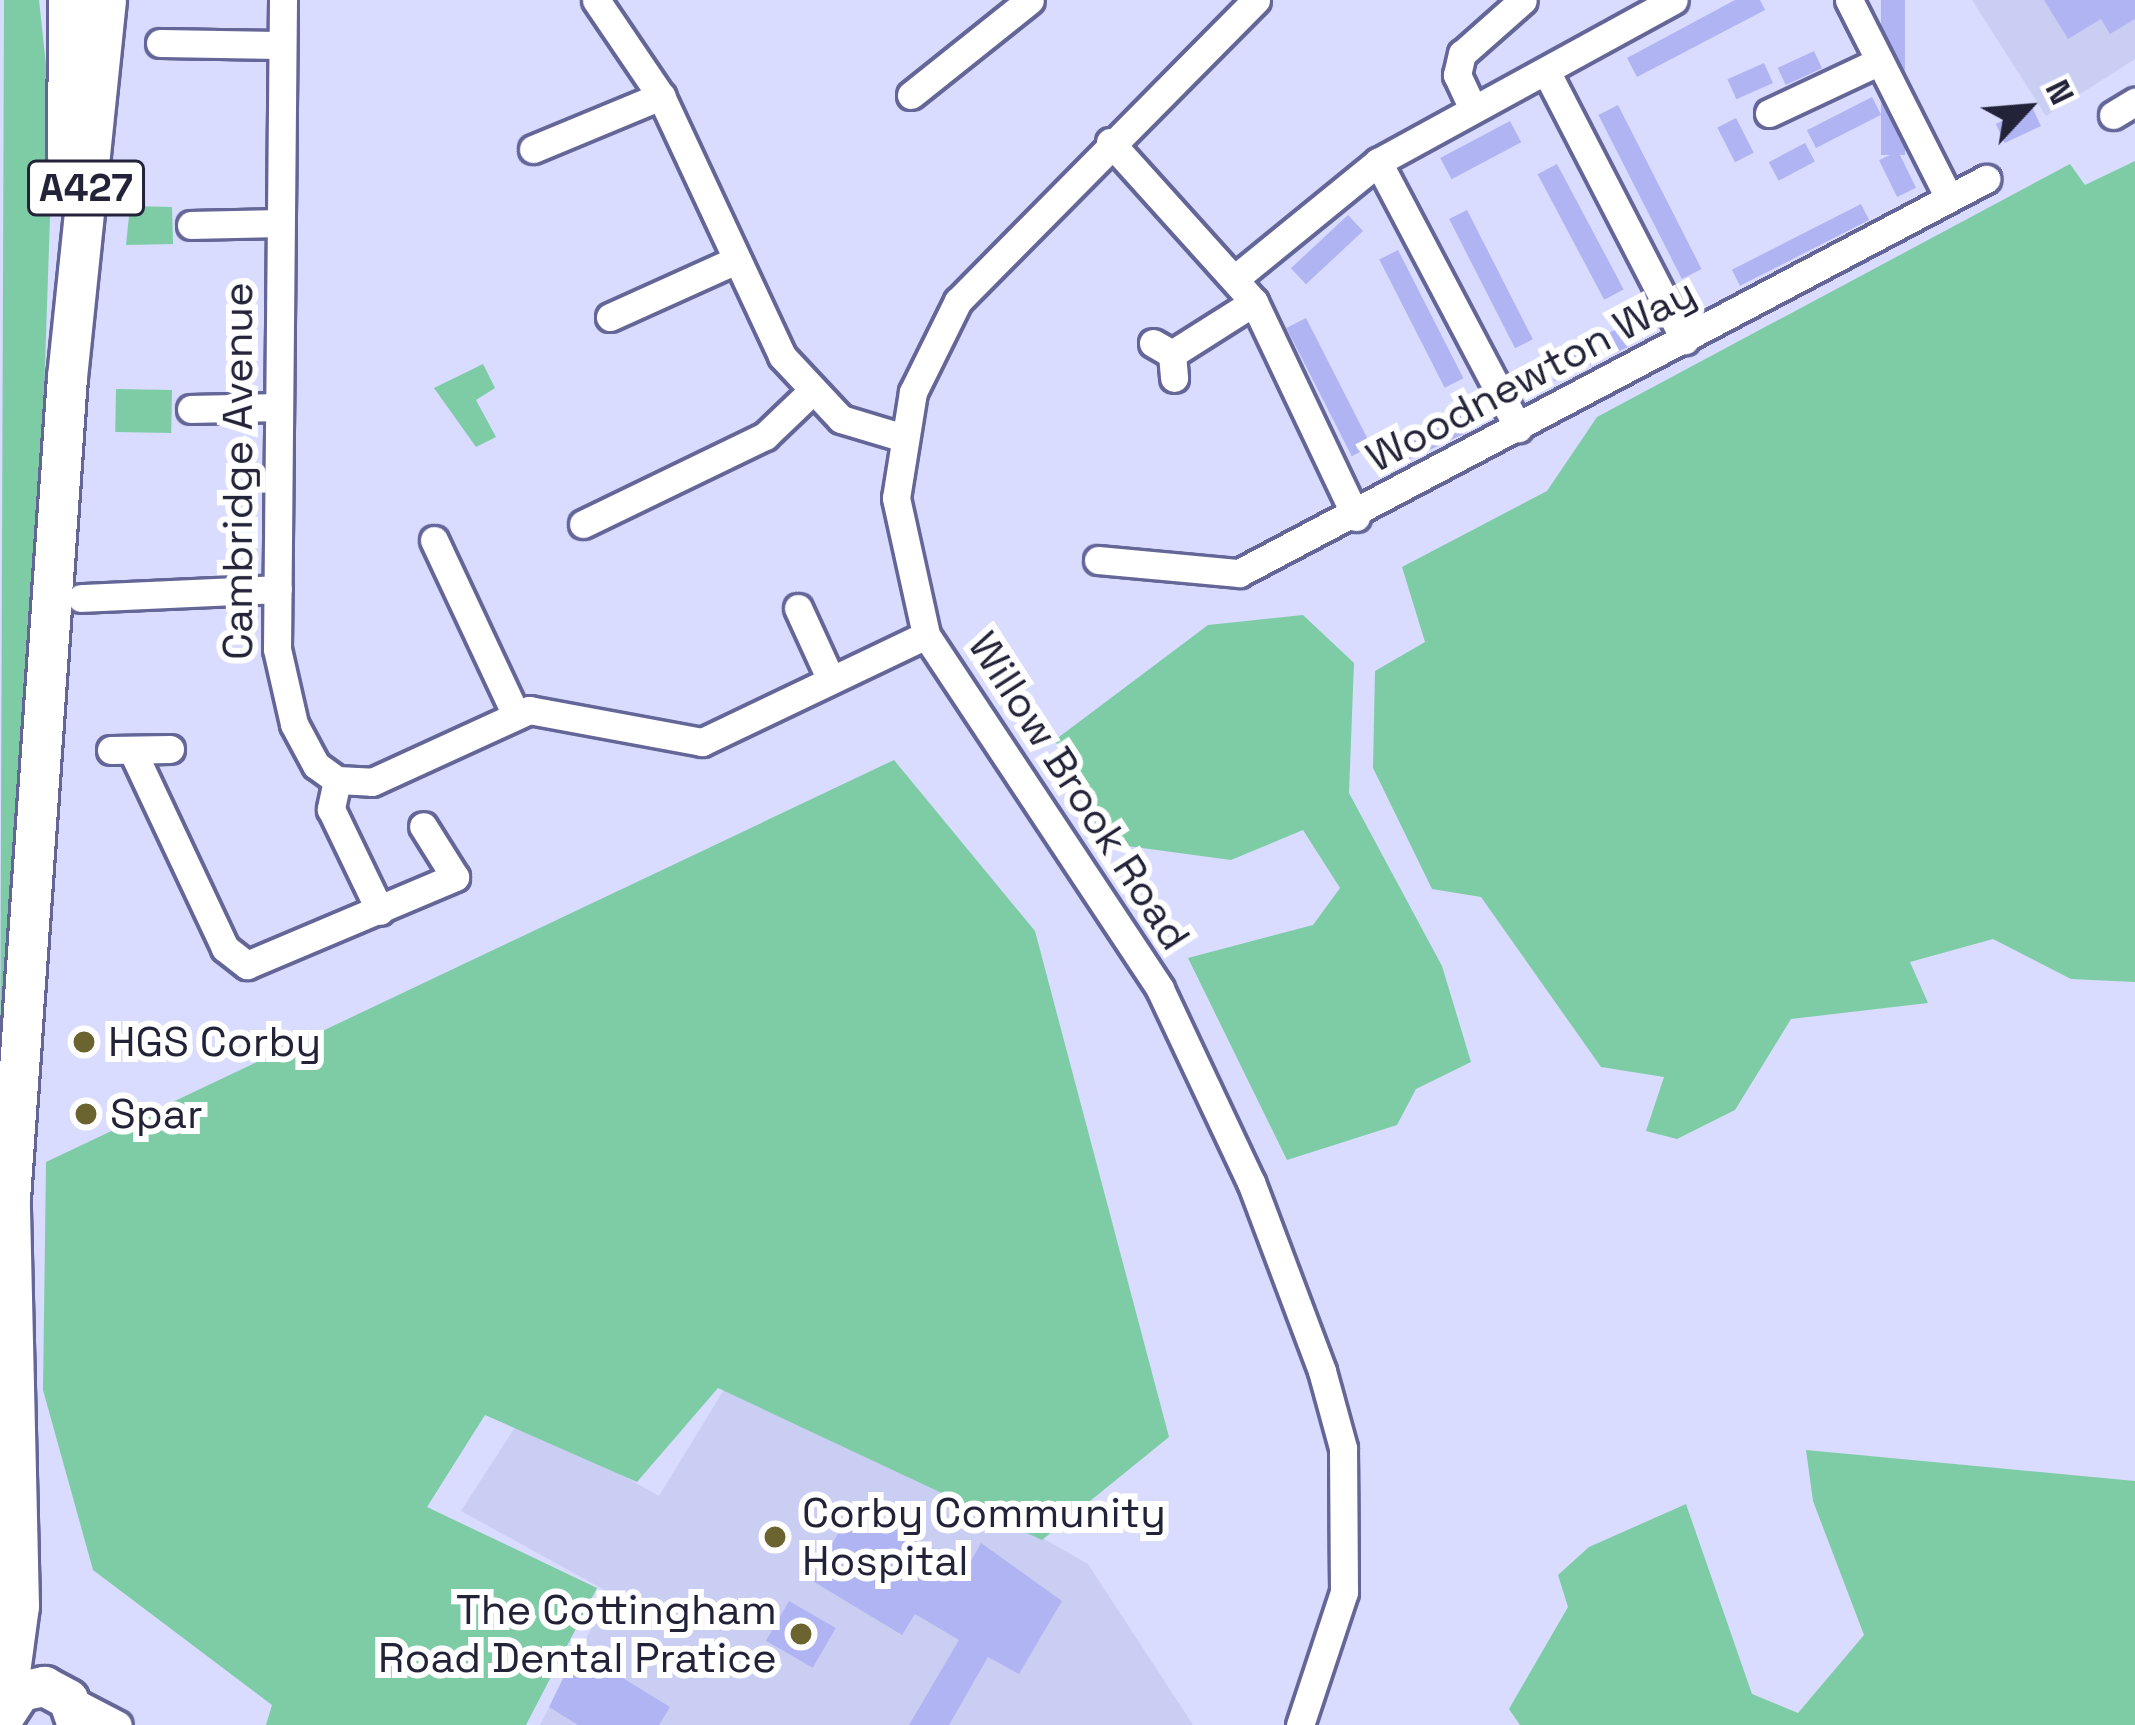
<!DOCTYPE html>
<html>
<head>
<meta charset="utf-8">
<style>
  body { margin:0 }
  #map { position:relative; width:2135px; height:1725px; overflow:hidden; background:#d9dcfe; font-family:"Space Grotesk",sans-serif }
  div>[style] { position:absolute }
  .built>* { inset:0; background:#cacef3 }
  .green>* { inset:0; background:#7ecca5; transform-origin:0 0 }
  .building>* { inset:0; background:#b0b4f3; transform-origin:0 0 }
  .roads { filter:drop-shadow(3px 0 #646698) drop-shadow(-3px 0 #646698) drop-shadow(0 3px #646698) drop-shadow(0 -3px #646698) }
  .minor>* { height:27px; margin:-13.5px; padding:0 13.5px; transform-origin:13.5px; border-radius:13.5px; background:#fff }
  .highway>* { height:39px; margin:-19.5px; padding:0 19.5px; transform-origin:19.5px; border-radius:19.5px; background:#fff }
  .dots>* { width:33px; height:33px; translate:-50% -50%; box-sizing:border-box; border:6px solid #fff; border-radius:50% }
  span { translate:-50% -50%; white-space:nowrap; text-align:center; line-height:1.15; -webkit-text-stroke:12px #fff; paint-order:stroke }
  .shield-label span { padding:3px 9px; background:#fff; border:3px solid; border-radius:9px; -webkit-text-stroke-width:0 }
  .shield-label { font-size:39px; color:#222338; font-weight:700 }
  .street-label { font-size:42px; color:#222338 }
  .poi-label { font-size:42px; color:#222338 }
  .left { translate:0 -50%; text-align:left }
  .right { translate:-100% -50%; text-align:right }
  .north { position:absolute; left:1967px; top:48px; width:120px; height:120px; -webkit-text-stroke:9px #fff; paint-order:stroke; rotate:64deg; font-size:33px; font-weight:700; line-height:48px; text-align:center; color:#222338 }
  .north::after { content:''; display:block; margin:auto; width:42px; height:54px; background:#222338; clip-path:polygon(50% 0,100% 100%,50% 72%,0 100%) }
</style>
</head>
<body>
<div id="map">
  <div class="built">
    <div style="clip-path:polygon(1972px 0,2135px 0,2135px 59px,2046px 116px)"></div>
    <div style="clip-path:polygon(739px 1365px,1088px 1564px,1193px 1725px,540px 1725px,610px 1593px,461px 1511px,521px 1418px,659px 1496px)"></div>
  </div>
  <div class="green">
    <div style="clip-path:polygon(4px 0,39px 0,53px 130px,37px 598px,0 1104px)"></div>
    <div style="clip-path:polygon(2135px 161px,2135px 982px,2071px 979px,1993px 939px,1910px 962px,1928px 1003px,1791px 1019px,1735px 1110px,1677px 1139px,1646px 1131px,1664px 1077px,1601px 1067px,1481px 897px,1432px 889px,1373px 768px,1375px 671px,1425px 642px,1402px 567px,1547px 491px,1597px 417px,2070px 164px,2085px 185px)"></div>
    <div style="clip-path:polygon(130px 206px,172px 207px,173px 244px,126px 245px)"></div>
    <div style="clip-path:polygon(483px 364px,495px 388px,476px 400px,496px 437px,476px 447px,434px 388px)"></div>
    <div style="left:116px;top:389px;width:56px;height:43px;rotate:1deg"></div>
    <div style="clip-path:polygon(1303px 615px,1354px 663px,1349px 793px,1442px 966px,1471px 1062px,1416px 1089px,1397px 1125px,1287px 1160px,1188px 958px,1313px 925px,1340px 888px,1303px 830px,1231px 860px,1105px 843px,1055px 740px,1208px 625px)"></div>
    <div style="clip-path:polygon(894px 760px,1035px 931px,1169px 1437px,1042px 1540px,718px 1388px,637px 1482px,485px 1415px,427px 1507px,597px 1588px,526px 1725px,266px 1725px,272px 1705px,93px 1570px,43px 1390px,46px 1162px)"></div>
    <div style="clip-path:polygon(1806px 1450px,2135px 1481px,2135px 1725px,1520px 1725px,1509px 1709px,1568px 1607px,1558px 1575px,1589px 1547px,1686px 1504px,1752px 1694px,1798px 1713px,1864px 1635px,1813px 1501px)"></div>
  </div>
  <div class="building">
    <div style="clip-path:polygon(1735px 0,1760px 0,1765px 10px,1637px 77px,1627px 58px)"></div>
    <div style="left:1881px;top:0;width:24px;height:155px"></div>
    <div style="clip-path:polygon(2044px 0,2135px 0,2135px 19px,2110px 34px,2101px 19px,2068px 39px)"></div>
    <div style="left:1814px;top:51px;width:19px;height:40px;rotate:65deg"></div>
    <div style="left:1764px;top:63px;width:22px;height:40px;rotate:66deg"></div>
    <div style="left:1872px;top:97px;width:20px;height:73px;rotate:63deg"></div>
    <div style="left:1618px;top:105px;width:184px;height:22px;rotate:63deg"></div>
    <div style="left:2032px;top:107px;width:21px;height:40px;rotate:65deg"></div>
    <div style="left:1736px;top:118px;width:39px;height:21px;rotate:63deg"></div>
    <div style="left:1510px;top:121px;width:24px;height:79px;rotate:62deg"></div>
    <div style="left:1805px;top:143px;width:21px;height:41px;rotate:62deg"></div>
    <div style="left:1898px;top:151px;width:41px;height:21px;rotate:64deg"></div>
    <div style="left:1557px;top:164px;width:142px;height:22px;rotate:62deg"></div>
    <div style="left:1861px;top:204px;width:18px;height:145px;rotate:63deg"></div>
    <div style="left:1467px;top:210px;width:145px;height:20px;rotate:63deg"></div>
    <div style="left:1348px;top:215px;width:22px;height:78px;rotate:47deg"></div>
    <div style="left:1398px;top:250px;width:144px;height:21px;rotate:63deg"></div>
    <div style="left:1306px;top:318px;width:144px;height:22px;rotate:63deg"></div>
    <div style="left:1619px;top:328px;width:21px;height:81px;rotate:65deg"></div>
    <div style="left:1459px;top:413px;width:21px;height:80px;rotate:65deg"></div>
    <div style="clip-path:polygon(856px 1503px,967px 1568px,981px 1543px,1062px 1601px,1019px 1674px,988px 1657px,949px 1725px,909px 1725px,959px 1640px,915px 1614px,902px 1635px,811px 1580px)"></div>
    <div style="left:789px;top:1601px;width:54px;height:46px;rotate:30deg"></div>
    <div style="clip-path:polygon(577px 1650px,670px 1707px,659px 1725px,578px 1725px,549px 1707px)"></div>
  </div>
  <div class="roads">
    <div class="minor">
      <div style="left:283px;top:0;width:649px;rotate:90.53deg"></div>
      <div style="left:277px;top:649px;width:77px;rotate:77.2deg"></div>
      <div style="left:294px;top:724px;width:47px;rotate:61.8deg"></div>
      <div style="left:316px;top:765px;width:26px;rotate:36deg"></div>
      <div style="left:337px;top:780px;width:30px;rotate:102deg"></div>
      <div style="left:331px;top:809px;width:113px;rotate:64.3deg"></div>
      <div style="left:596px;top:0;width:116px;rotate:55.9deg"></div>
      <div style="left:661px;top:96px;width:287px;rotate:65deg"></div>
      <div style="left:782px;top:356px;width:86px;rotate:46.9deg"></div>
      <div style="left:841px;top:419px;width:63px;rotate:16.7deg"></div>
      <div style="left:1256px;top:0;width:424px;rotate:134.7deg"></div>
      <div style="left:958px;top:301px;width:102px;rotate:116.3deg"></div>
      <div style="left:913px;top:392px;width:107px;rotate:99.1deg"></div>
      <div style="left:896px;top:498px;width:140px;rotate:77.6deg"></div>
      <div style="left:926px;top:635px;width:424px;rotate:56.5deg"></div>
      <div style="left:1160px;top:989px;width:213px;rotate:64.8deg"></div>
      <div style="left:1251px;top:1182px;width:202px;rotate:69.4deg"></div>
      <div style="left:1322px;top:1371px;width:80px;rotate:74.7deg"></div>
      <div style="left:1343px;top:1448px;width:144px;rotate:89.6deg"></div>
      <div style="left:1344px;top:1592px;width:140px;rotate:108.3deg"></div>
      <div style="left:1849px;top:0;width:222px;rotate:63.2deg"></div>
      <div style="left:160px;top:43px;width:119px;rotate:1deg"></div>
      <div style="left:1546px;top:71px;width:303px;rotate:62.7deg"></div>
      <div style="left:911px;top:95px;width:152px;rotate:-38.6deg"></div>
      <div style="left:1473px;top:109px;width:38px;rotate:-115deg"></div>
      <div style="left:1457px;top:75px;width:22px;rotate:-77deg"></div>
      <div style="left:1462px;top:54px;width:81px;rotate:-41.5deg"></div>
      <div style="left:1769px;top:113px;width:120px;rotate:-25.1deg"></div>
      <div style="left:2113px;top:115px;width:26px;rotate:-31deg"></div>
      <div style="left:1110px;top:142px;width:215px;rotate:48deg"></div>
      <div style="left:1254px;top:302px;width:238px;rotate:64.6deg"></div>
      <div style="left:533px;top:149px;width:139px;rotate:-22.5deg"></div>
      <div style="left:1378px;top:162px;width:301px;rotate:62.2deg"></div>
      <div style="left:191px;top:225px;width:88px;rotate:-1.3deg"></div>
      <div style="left:1237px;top:277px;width:182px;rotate:-39.2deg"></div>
      <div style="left:1378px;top:162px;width:337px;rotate:-28.7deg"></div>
      <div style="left:610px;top:317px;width:138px;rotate:-24.3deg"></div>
      <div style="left:1153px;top:343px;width:22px;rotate:30deg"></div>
      <div style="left:1172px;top:354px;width:24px;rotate:85deg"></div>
      <div style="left:1172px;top:354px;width:97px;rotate:-32.4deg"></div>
      <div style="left:191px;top:409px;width:87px;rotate:-1.3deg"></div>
      <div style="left:583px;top:524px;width:202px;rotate:-25.8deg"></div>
      <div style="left:765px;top:436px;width:61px;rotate:-43.7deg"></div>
      <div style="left:434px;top:540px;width:193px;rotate:64.9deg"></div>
      <div style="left:1098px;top:560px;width:142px;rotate:5.3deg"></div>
      <div style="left:1239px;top:573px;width:845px;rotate:-27.81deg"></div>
      <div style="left:81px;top:598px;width:197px;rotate:-2.6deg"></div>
      <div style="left:798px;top:608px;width:79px;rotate:65.4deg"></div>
      <div style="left:111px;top:750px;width:59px;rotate:-1deg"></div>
      <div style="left:132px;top:750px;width:219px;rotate:64.8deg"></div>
      <div style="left:225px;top:948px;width:28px;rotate:38deg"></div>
      <div style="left:247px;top:965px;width:226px;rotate:-22.9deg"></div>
      <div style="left:455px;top:877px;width:60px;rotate:-122.1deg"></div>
      <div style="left:337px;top:780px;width:35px;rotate:3deg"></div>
      <div style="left:372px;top:782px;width:173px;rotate:-24.6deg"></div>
      <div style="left:529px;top:710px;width:176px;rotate:10.5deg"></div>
      <div style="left:702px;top:742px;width:248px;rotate:-25.5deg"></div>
      <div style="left:68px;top:1699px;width:56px;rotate:27.5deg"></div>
    </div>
    <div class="highway">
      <div style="left:67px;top:156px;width:156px;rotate:-89.6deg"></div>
      <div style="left:5px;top:1709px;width:104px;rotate:-82.3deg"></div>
      <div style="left:19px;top:1606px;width:408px;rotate:-91.3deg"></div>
      <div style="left:10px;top:1198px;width:823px;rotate:-86.03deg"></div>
      <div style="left:67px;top:377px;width:379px;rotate:-84.1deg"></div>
      <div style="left:2px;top:1719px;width:33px;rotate:-57deg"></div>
      <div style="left:20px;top:1691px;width:25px;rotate:-12deg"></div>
      <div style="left:44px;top:1686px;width:27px;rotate:28deg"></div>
      <div style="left:68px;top:1699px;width:28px;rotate:71deg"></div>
    </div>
  </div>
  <div class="dots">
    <div style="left:84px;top:1042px;background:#6b6330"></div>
    <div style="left:86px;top:1114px;background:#6b6330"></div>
    <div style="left:775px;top:1537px;background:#6b6330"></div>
    <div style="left:801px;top:1634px;background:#6b6330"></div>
  </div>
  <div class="shield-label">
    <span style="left:86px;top:188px">A427</span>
  </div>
  <div class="street-label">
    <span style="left:1531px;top:375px;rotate:-28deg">Woodnewton Way</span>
    <span style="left:238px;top:471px;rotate:-90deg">Cambridge Avenue</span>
    <span style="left:1079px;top:791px;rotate:57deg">Willow Brook Road</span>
  </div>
  <div class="poi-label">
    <span class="left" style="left:108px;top:1042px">HGS Corby</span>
    <span class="left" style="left:110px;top:1114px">Spar</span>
    <span class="left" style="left:802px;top:1537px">Corby Community<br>Hospital</span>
    <span class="right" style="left:777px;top:1634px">The Cottingham<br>Road Dental Pratice</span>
  </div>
  <div class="north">N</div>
</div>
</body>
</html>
